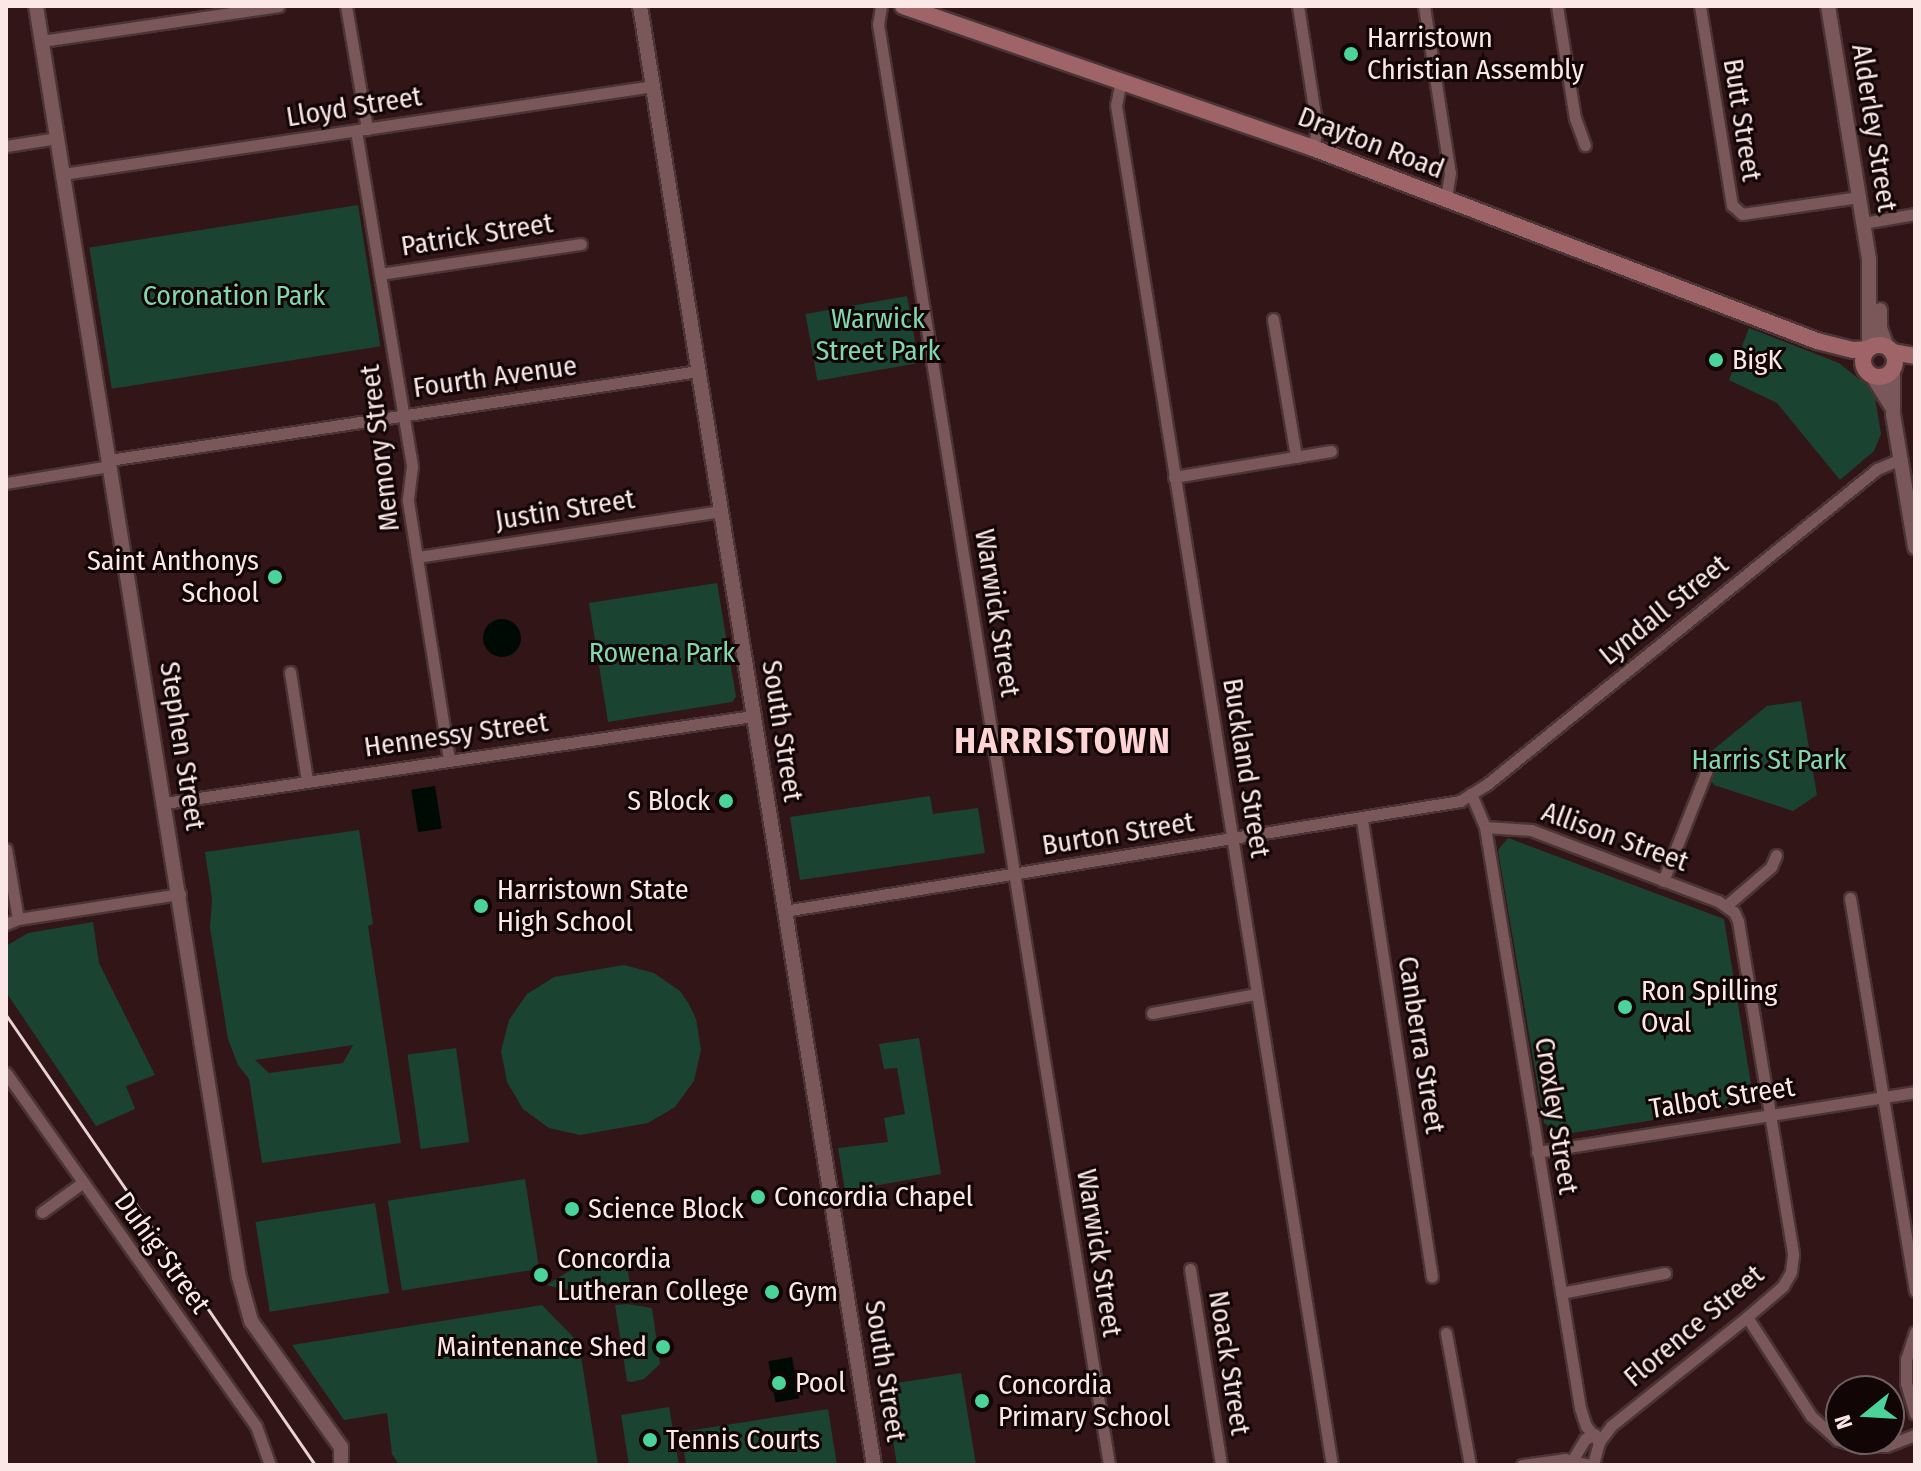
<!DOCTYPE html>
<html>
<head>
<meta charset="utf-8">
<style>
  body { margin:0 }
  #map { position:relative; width:1921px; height:1471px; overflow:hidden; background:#321517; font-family:"Fira Sans Condensed",sans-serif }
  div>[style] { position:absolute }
  .green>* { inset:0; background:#1b4331; transform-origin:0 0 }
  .water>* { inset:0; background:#000a04; transform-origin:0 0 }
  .round { border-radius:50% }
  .roads { filter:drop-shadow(2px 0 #4a3435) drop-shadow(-2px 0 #4a3435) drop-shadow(0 2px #4a3435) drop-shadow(0 -2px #4a3435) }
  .minor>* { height:11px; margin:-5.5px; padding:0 5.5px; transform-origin:5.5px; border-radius:5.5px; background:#7a5758 }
  .tertiary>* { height:14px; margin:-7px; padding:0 7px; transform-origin:7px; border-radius:7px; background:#7a5758 }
  .secondary>* { height:16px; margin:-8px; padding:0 8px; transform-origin:8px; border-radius:8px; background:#9f6467 }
  .secondary>.ring { margin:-8px; padding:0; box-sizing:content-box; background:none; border:16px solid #9f6467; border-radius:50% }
  .rail>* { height:3px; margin:-1.5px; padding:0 1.5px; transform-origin:1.5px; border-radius:1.5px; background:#e8d2d2 }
  .dots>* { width:22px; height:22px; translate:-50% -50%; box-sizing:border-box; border:4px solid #110506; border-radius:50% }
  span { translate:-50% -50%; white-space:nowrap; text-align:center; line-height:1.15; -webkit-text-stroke:6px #110506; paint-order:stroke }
  .poi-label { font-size:28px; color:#fce7e7 }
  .left { translate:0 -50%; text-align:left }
  .right { translate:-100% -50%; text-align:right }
  .street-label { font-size:28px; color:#fce7e7 }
  .park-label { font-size:28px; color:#82d7ad }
  .district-label { font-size:36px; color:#fed4d5; font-weight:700; letter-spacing:2px }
  .frame { position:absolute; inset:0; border:8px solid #fce7e7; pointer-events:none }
  .north { position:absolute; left:1825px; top:1375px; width:80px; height:80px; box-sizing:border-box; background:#110506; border:2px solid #6f5f60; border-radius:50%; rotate:252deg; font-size:22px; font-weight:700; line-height:32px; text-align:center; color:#fce7e7 }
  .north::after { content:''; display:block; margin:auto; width:28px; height:36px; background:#4cd39a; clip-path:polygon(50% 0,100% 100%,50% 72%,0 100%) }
</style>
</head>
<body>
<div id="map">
  <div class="green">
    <div style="left:358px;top:205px;width:143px;height:272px;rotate:81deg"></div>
    <div style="left:907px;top:296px;width:68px;height:103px;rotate:80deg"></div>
    <div style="clip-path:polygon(1749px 328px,1839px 363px,1874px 391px,1881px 434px,1874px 451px,1840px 480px,1777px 403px,1729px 380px)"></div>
    <div style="clip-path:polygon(717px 583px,736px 697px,732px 702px,608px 722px,589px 603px)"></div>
    <div style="clip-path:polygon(1801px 701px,1817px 795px,1793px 811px,1714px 785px,1698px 762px,1767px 706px)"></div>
    <div style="clip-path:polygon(930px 796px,933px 814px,978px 808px,985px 853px,800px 880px,790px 817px)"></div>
    <div style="clip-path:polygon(evenodd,359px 830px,373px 924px,368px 926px,401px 1143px,262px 1163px,249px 1079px,238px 1065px,228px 1039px,210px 928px,212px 899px,205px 852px,359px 830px,353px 1045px,343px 1063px,269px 1073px,255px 1060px,353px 1045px)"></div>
    <div style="clip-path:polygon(1508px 838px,1724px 919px,1752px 1090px,1741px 1106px,1560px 1135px,1544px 1123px,1498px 850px)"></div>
    <div style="clip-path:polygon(93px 922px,99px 963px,155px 1075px,126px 1086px,135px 1109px,96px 1126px,6px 992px,6px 946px,28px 933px)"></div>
    <div style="clip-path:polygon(624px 965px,654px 973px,680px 991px,689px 1004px,696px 1019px,701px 1050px,694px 1081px,675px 1107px,648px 1123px,580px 1135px,549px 1128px,523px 1109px,507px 1082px,501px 1051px,509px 1020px,527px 994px,554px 977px)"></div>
    <div style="clip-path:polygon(919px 1038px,941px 1174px,845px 1191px,838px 1148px,888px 1142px,884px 1118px,905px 1114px,897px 1068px,884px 1069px,879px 1044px)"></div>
    <div style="left:456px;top:1048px;width:95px;height:49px;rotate:82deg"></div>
    <div style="left:525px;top:1179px;width:91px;height:139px;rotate:81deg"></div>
    <div style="left:375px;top:1203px;width:91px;height:121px;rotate:81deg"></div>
    <div style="clip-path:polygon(626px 1260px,630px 1284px,587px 1294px,546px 1285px,583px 1263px)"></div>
    <div style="clip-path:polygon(627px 1304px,652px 1308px,660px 1364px,644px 1379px,631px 1382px,627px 1381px,615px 1305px)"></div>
    <div style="clip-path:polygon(542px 1305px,579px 1343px,598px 1465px,399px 1465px,392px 1454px,387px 1413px,344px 1420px,292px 1345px)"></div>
    <div style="clip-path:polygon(961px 1373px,976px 1465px,897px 1465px,884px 1385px)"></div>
    <div style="clip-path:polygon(669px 1407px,679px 1465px,629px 1465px,621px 1415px)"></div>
    <div style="clip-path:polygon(828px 1409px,837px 1465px,686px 1465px,681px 1432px)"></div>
  </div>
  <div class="water">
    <div class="round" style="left:483px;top:619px;width:38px;height:38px"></div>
    <div style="left:435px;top:786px;width:43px;height:24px;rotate:81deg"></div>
    <div style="left:792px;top:1357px;width:42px;height:24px;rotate:80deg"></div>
  </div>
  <div class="roads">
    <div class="minor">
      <div style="left:346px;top:6px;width:125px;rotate:80.3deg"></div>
      <div style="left:881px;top:6px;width:18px;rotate:99deg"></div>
      <div style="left:878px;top:24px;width:1459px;rotate:80.89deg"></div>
      <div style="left:1298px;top:6px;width:123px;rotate:81.1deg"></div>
      <div style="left:1317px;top:128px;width:20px;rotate:101deg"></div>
      <div style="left:1424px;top:6px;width:169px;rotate:81.2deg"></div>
      <div style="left:1450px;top:173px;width:26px;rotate:99deg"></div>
      <div style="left:1557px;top:6px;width:113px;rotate:80.9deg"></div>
      <div style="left:1575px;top:118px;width:29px;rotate:70deg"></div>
      <div style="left:1700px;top:6px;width:202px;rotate:80.9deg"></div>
      <div style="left:1732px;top:205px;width:13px;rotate:42deg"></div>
      <div style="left:1742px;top:214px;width:118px;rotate:-8.3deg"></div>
      <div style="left:42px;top:41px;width:239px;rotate:-8.4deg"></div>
      <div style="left:1121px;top:80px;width:25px;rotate:101deg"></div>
      <div style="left:1116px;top:105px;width:1377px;rotate:80.98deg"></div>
      <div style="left:356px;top:131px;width:340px;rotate:80.5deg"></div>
      <div style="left:412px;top:466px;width:35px;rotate:97deg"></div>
      <div style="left:408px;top:501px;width:262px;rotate:81deg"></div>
      <div style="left:6px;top:146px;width:52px;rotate:-8.9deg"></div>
      <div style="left:63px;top:174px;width:597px;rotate:-8.48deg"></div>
      <div style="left:1863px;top:223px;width:53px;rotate:-9.8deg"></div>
      <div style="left:380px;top:274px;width:203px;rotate:-8.5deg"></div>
      <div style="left:1273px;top:319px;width:140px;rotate:80.5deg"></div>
      <div style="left:109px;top:460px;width:596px;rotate:-8.59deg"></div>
      <div style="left:1174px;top:477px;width:159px;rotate:-9.4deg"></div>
      <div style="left:6px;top:483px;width:105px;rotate:-9.3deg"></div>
      <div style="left:417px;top:557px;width:307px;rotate:-8.6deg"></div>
      <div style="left:290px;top:672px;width:110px;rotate:81.1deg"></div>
      <div style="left:1471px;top:794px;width:36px;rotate:67deg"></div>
      <div style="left:1485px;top:827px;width:589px;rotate:80.71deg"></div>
      <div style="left:1580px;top:1408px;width:19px;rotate:72deg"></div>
      <div style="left:1586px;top:1426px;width:21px;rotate:51deg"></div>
      <div style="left:165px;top:803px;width:594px;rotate:-8.42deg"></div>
      <div style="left:1362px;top:820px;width:462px;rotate:81.3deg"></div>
      <div style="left:1485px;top:827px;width:46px;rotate:3.7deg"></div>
      <div style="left:1531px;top:830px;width:200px;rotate:20.8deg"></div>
      <div style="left:1718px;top:901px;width:19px;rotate:35deg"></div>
      <div style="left:1734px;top:912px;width:10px;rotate:66deg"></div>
      <div style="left:1738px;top:921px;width:338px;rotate:80.6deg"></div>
      <div style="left:1793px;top:1255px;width:17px;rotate:97deg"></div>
      <div style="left:1791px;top:1272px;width:16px;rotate:120deg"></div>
      <div style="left:1783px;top:1286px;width:48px;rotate:139.3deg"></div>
      <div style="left:1747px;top:1317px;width:174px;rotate:141.3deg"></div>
      <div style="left:1611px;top:1426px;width:20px;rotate:127deg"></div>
      <div style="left:1599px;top:1442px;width:24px;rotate:105deg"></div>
      <div style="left:6px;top:849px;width:71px;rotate:80.3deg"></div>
      <div style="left:1663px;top:881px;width:125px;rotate:-68.4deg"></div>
      <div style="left:1850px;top:898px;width:398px;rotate:80.6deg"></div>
      <div style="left:1727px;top:905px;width:58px;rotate:-40.8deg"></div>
      <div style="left:1771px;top:867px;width:13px;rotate:-67deg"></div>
      <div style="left:784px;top:911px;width:685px;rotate:-9.24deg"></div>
      <div style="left:1460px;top:801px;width:31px;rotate:-32deg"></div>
      <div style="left:1486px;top:785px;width:503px;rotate:-38.94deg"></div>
      <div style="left:1877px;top:469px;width:26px;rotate:-23deg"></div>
      <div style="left:6px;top:924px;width:13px;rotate:-23deg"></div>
      <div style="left:18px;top:919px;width:164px;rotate:-8.8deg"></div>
      <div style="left:1152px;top:1013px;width:106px;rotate:-10.4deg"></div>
      <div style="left:6px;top:1073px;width:433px;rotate:54.7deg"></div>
      <div style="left:256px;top:1426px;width:41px;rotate:70.3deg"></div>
      <div style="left:1537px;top:1152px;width:383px;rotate:-9deg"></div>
      <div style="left:42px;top:1212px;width:49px;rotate:-35.9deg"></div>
      <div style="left:1190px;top:1269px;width:198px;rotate:81deg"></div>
      <div style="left:1561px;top:1293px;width:106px;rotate:-10.9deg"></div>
      <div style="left:1747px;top:1317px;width:118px;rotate:57.1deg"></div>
      <div style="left:1811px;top:1416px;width:36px;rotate:42deg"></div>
      <div style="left:1838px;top:1440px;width:22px;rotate:16deg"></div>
      <div style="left:1859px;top:1446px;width:27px"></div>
      <div style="left:1886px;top:1446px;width:31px;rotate:-21deg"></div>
      <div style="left:1915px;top:1332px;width:28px;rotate:108deg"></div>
      <div style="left:1906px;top:1359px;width:24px;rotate:90deg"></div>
      <div style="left:1906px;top:1383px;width:32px;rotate:74deg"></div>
      <div style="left:1446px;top:1333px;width:134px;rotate:79.7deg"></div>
      <div style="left:1573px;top:1459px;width:23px;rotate:-59deg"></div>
      <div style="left:1585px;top:1439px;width:11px;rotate:-27deg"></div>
      <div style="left:1522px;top:1465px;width:43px;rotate:-7.9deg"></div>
      <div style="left:1565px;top:1459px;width:25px;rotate:14deg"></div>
    </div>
    <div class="tertiary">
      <div style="left:36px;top:6px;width:1287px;rotate:80.93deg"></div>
      <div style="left:239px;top:1277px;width:46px;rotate:74.7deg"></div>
      <div style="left:251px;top:1321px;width:155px;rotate:54.5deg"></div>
      <div style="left:341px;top:1447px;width:18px;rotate:90deg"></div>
      <div style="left:640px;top:6px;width:1478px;rotate:80.89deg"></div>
      <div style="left:1828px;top:6px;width:256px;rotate:80.8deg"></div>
      <div style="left:1869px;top:259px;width:89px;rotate:90deg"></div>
      <div style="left:1880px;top:310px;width:18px;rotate:90deg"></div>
      <div style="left:1880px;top:328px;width:20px;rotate:70deg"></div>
      <div style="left:1893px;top:371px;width:43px;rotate:90deg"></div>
      <div style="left:1893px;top:414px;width:135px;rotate:80.6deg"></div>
      <div style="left:1873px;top:377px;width:34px;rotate:58deg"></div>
    </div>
    <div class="secondary">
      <div style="left:903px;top:6px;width:434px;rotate:19.1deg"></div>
      <div style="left:1313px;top:148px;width:540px;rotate:20.95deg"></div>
      <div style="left:1817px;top:341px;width:37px;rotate:14deg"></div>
      <div style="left:1853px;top:350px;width:15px;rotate:-4deg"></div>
      <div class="ring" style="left:1863px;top:345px;width:16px;height:16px"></div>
      <div style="left:1892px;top:352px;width:23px;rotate:10deg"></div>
    </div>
  </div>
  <div class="rail">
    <div style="left:6px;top:1015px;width:546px;rotate:55.52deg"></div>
  </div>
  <div class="dots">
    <div style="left:1351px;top:54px;background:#4cd39a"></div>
    <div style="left:1716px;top:360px;background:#4cd39a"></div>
    <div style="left:275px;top:577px;background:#4cd39a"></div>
    <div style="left:726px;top:801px;background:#4cd39a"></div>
    <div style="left:481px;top:906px;background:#4cd39a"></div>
    <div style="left:1625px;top:1007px;background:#4cd39a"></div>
    <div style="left:758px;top:1197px;background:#4cd39a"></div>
    <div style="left:572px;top:1209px;background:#4cd39a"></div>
    <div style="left:541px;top:1275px;background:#4cd39a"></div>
    <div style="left:772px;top:1292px;background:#4cd39a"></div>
    <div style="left:663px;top:1347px;background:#4cd39a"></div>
    <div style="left:779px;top:1383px;background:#4cd39a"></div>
    <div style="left:982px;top:1401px;background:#4cd39a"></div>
    <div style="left:650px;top:1440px;background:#4cd39a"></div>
  </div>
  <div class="poi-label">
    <span class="left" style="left:1367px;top:54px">Harristown<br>Christian Assembly</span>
    <span class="left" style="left:1732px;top:360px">BigK</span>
    <span class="right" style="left:259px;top:577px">Saint Anthonys<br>School</span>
    <span class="right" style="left:710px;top:801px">S Block</span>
    <span class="left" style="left:497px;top:906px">Harristown State<br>High School</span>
    <span class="left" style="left:1641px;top:1007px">Ron Spilling<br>Oval</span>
    <span class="left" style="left:774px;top:1197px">Concordia Chapel</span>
    <span class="left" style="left:588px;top:1209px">Science Block</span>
    <span class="left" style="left:557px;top:1275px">Concordia<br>Lutheran College</span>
    <span class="left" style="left:788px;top:1292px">Gym</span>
    <span class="right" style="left:647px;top:1347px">Maintenance Shed</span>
    <span class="left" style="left:795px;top:1383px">Pool</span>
    <span class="left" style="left:998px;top:1401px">Concordia<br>Primary School</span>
    <span class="left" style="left:666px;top:1440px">Tennis Courts</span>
  </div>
  <div class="street-label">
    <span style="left:354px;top:107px;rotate:-9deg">Lloyd Street</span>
    <span style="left:1742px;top:120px;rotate:81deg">Butt Street</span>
    <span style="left:1874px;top:128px;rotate:81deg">Alderley Street</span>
    <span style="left:1371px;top:143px;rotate:21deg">Drayton Road</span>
    <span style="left:477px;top:235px;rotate:-9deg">Patrick Street</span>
    <span style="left:495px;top:377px;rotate:-8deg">Fourth Avenue</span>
    <span style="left:380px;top:448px;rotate:-97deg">Memory Street</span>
    <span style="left:565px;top:510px;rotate:-9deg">Justin Street</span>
    <span style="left:1664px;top:610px;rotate:-39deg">Lyndall Street</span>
    <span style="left:997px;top:613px;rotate:81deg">Warwick Street</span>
    <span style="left:782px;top:731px;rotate:81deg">South Street</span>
    <span style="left:456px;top:735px;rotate:-8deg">Hennessy Street</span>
    <span style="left:182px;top:746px;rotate:81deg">Stephen Street</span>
    <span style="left:1246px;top:768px;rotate:81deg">Buckland Street</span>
    <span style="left:1118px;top:834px;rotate:-9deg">Burton Street</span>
    <span style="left:1615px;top:837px;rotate:20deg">Allison Street</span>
    <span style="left:1421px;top:1045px;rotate:81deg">Canberra Street</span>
    <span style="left:1722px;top:1098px;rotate:-9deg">Talbot Street</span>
    <span style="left:1556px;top:1116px;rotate:81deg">Croxley Street</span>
    <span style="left:162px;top:1253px;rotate:54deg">Duhig Street</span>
    <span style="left:1099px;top:1253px;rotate:81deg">Warwick Street</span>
    <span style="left:1694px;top:1326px;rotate:-40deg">Florence Street</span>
    <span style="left:1229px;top:1363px;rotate:81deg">Noack Street</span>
    <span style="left:885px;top:1371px;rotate:81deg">South Street</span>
  </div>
  <div class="park-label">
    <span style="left:234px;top:296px">Coronation Park</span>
    <span style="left:878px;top:335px">Warwick<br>Street Park</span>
    <span style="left:662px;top:653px">Rowena Park</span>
    <span style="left:1769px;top:760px">Harris St Park</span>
  </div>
  <div class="district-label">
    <span style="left:1063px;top:742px">HARRISTOWN</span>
  </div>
  <div class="frame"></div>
  <div class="north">N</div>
</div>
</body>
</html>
